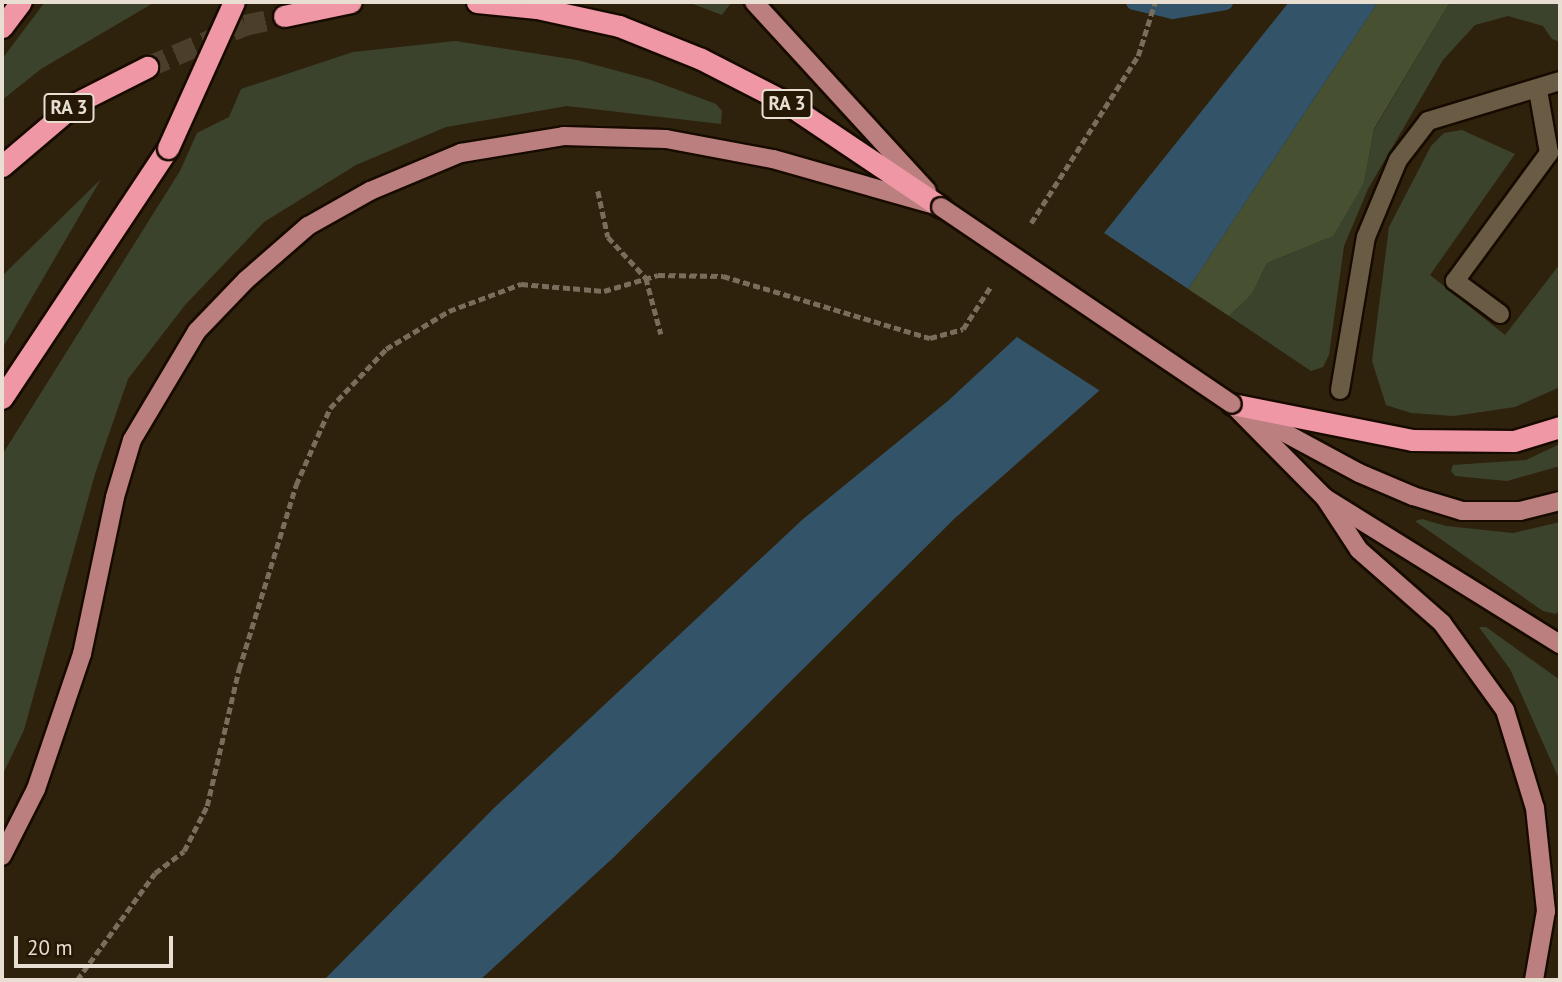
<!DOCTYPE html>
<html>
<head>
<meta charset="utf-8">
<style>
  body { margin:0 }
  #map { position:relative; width:1562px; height:982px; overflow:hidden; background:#2f220c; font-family:"PT Sans",sans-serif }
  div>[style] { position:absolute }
  .green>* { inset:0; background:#3c432c }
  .forest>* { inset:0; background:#475131 }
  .water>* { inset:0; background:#335368 }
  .pier>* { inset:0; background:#2f220c; transform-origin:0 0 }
  .stream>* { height:16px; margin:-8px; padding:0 8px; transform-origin:8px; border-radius:8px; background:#335368 }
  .highway-tunnel>* { height:21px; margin-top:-10.5px; transform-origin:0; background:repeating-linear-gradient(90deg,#4b3e2a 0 21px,transparent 0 31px) }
  .path>* { height:4.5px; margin-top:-2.25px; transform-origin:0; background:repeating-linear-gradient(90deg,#796d5b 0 7px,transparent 0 10.5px) }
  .roads { filter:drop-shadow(2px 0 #170b00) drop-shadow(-2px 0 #170b00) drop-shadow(0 2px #170b00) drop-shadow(0 -2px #170b00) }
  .minor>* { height:18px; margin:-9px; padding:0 9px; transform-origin:9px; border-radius:9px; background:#6a5b44 }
  .major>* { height:18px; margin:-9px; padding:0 9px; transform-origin:9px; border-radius:9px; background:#ba7f7e }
  .highway>* { height:21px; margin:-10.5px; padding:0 10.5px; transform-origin:10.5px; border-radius:10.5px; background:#ef97a4 }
  .bridges { filter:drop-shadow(2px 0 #170b00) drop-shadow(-2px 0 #170b00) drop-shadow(0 2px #170b00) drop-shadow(0 -2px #170b00) }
  .major-bridge>* { height:18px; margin:-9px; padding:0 9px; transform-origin:9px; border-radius:9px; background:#ba7f7e }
  .highway-bridge>* { height:21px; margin:-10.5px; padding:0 10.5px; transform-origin:10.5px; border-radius:10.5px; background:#ef97a4 }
  span { translate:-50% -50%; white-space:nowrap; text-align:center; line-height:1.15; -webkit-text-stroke:5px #251804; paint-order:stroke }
  .shield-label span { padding:2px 5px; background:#251804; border:2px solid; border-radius:5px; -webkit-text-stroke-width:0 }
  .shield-label { font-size:19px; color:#e8dfd2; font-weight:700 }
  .frame { position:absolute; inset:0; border:4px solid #e8dfd2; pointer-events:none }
  .scale { position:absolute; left:14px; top:936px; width:159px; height:32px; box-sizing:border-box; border:4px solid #e8dfd2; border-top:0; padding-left:9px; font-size:21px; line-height:24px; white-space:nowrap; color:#e8dfd2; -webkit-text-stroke:5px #251804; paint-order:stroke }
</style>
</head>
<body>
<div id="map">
  <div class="green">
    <div style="clip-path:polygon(45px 2px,155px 2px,41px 69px,2px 100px,2px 59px)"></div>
    <div style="clip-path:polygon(688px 2px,730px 2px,731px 3px,722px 15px)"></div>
    <div style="clip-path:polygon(1450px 2px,1560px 2px,1560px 42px,1552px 39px,1543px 26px,1508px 16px,1475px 25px,1443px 60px,1368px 189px,1344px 246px,1329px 355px,1323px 367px,1311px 371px,1229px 316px,1252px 294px,1267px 263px,1328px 238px,1364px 183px,1374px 130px)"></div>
    <div style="clip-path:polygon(455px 41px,577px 60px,651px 80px,716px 104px,722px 111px,721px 124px,567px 106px,446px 127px,356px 165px,264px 222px,185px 305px,128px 379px,95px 474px,24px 730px,2px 776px,2px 455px,180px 171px,197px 133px,229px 117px,241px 89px,353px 52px)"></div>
    <div style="clip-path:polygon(1462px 130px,1515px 154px,1430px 275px,1505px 335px,1560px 264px,1560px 387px,1515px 407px,1454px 416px,1411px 413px,1386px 405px,1372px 361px,1389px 227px,1431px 146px,1444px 133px)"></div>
    <div style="clip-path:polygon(101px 179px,2px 349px,2px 276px)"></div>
    <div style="clip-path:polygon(1560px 444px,1560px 466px,1507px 481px,1455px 476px,1451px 471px,1453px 465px,1526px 460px)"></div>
    <div style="clip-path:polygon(1422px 519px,1446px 526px,1513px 533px,1560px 522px,1560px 609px,1556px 614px,1543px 611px,1415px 521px)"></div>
    <div style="clip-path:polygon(1479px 627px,1486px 627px,1560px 680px,1560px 781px,1510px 669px)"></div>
  </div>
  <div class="forest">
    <div style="clip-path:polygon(1378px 2px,1450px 2px,1374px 129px,1364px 183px,1333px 236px,1267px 263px,1252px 294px,1229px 316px,1188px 289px)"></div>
  </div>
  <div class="water">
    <div style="clip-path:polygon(1289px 2px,1378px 2px,1188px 289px,1104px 233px)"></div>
    <div style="clip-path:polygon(1018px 336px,1100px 390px,954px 519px,614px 857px,480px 980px,324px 980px,493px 809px,802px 520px,949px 400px)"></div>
  </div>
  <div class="pier">
    <div style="clip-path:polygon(1101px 231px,1147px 262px,1191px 291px,1145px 265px)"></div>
    <div style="left:1020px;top:333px;width:98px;height:5px;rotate:33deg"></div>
  </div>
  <div class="stream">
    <div style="left:1134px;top:2px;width:39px;rotate:13deg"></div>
    <div style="left:1172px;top:11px;width:54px;rotate:-9.6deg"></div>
  </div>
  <div class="highway-tunnel">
    <div style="left:147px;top:67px;width:107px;rotate:-23.2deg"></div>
    <div style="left:245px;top:25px;width:40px;rotate:-13deg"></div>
  </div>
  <div class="path">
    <div style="left:598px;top:191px;width:47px;rotate:77.7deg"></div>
    <div style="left:608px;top:237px;width:56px;rotate:47.2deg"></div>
    <div style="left:646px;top:278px;width:58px;rotate:75deg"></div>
    <div style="left:1031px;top:223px;width:198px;rotate:-57.4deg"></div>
    <div style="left:1138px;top:56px;width:57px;rotate:-72.5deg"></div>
    <div style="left:77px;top:980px;width:132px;rotate:-53.9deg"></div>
    <div style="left:155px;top:873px;width:36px;rotate:-37deg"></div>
    <div style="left:184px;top:851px;width:51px;rotate:-62.9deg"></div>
    <div style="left:207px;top:806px;width:141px;rotate:-76.9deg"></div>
    <div style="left:239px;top:669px;width:193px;rotate:-72.8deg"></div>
    <div style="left:296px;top:485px;width:84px;rotate:-66.2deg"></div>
    <div style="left:330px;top:408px;width:81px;rotate:-46.5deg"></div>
    <div style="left:386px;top:349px;width:74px;rotate:-31.1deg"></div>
    <div style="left:449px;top:311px;width:77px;rotate:-20.6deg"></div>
    <div style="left:521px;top:284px;width:83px;rotate:4.8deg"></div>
    <div style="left:604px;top:291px;width:56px;rotate:-16.5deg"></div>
    <div style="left:658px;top:275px;width:65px;rotate:0.9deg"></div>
    <div style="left:723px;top:276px;width:216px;rotate:16.7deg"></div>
    <div style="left:930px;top:338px;width:34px;rotate:-15deg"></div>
    <div style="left:963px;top:329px;width:51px;rotate:-56.9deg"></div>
  </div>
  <div class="roads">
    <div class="minor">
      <div style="left:1500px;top:314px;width:56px;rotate:-143.7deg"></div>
      <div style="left:1455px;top:281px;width:159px;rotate:-53.7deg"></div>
      <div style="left:1549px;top:153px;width:64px;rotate:-99.9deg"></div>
      <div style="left:1340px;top:390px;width:155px;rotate:-80.4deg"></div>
      <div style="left:1366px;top:237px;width:83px;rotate:-67.4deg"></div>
      <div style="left:1398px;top:160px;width:49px;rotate:-52.4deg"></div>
      <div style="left:1428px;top:121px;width:138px;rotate:-16.9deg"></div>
    </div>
    <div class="major">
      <div style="left:754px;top:2px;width:256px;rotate:47.5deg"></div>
      <div style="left:1232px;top:404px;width:132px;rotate:45.3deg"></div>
      <div style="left:1325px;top:498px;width:277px;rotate:31.9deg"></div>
      <div style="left:1248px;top:413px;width:126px;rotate:28.4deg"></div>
      <div style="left:1359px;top:473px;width:59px;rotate:23.1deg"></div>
      <div style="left:1413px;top:496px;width:51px;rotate:17deg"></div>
      <div style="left:1462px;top:511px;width:58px"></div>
      <div style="left:1520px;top:511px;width:41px;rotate:-14deg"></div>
      <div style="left:1325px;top:498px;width:62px;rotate:56.8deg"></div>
      <div style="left:1359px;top:550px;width:111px;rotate:41.3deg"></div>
      <div style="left:1442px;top:623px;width:107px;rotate:54.1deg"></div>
      <div style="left:1505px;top:710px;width:102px;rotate:73deg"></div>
      <div style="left:1535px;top:808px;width:104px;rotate:83.9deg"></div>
      <div style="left:1546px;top:911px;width:70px;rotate:99.9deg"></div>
      <div style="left:2px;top:856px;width:75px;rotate:-63.1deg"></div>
      <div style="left:36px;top:789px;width:143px;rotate:-71.2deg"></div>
      <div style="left:82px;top:654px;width:160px;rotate:-78.1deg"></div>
      <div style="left:115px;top:497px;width:59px;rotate:-73.4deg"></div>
      <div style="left:132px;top:440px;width:127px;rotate:-59.2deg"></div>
      <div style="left:197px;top:331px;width:71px;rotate:-46.1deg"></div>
      <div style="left:246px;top:280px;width:82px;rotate:-41.1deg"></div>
      <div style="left:308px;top:226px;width:71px;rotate:-29.4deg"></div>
      <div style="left:370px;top:191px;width:99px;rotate:-22.7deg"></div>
      <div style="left:461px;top:153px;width:104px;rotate:-9.4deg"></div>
      <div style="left:564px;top:136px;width:102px;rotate:1.7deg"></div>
      <div style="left:666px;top:139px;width:109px;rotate:10.6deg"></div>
      <div style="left:773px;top:159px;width:164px;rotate:15.9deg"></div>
    </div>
    <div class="highway">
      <div style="left:477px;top:2px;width:60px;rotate:5.7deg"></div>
      <div style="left:537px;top:8px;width:84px;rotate:12.4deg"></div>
      <div style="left:619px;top:26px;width:88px;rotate:21.9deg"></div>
      <div style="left:701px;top:59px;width:92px;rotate:27.1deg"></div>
      <div style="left:783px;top:101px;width:190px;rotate:33.9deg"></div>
      <div style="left:284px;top:16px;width:68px;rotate:-11.8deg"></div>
      <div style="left:2px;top:27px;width:31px;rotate:-53deg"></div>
      <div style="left:2px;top:166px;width:97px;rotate:-40.4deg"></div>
      <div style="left:76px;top:103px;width:80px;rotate:-26.9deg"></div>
      <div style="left:2px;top:398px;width:300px;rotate:-56.4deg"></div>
      <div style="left:1232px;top:404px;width:184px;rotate:11.3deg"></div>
      <div style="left:1412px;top:440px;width:102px;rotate:0.6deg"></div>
      <div style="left:1514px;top:441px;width:48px;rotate:-16.9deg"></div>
    </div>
  </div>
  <div class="bridges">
    <div class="major-bridge">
      <div style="left:941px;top:207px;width:351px;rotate:34.1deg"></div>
    </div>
    <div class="highway-bridge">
      <div style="left:168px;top:148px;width:160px;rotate:-65.7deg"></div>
    </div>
  </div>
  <div class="shield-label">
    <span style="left:787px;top:104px">RA 3</span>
    <span style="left:69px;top:108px">RA 3</span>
  </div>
  <div class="frame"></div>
  <div class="scale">20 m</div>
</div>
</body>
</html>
